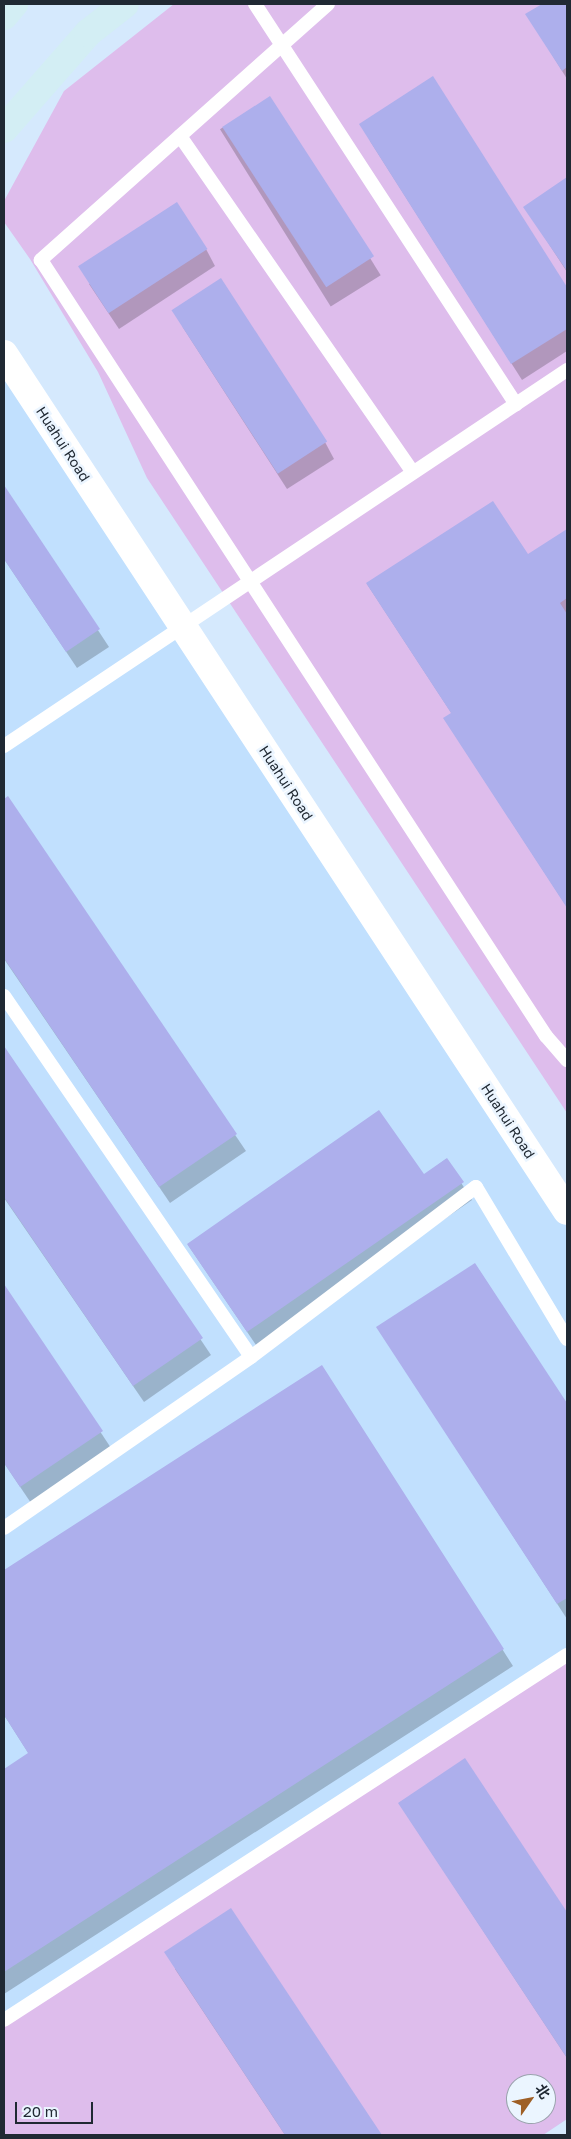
<!DOCTYPE html>
<html>
<head>
<meta charset="utf-8">
<style>
  body { margin:0 }
  #map { position:relative; width:571px; height:2139px; overflow:hidden; background:#d5e9fd; font-family:"Golos Text","Noto Sans SC",sans-serif }
  div>[style] { position:absolute }
  .built>* { inset:0; background:#c1e0fe }
  .green>* { inset:0; background:#debdec }
  .shadow>* { inset:0; background:#0003; transform-origin:0 0 }
  .building>* { inset:0; background:#adafec; transform-origin:0 0 }
  .lane>* { height:14px; margin:-7px; padding:0 7px; transform-origin:7px; border-radius:7px; background:#fff }
  .street>* { height:28px; margin:-14px; padding:0 14px; transform-origin:14px; border-radius:14px; background:#fff }
  .secondary>* { height:28px; margin:-14px; padding:0 14px; transform-origin:14px; border-radius:14px; background:#d3eef4 }
  span { translate:-50% -50%; white-space:nowrap; text-align:center; line-height:1.15; -webkit-text-stroke:5px #ebf5ff; paint-order:stroke }
  .street-label { font-size:14px; color:#202933 }
  .frame { position:absolute; inset:0; border:5px solid #202933; pointer-events:none }
  .north { position:absolute; left:506px; top:2074px; width:50px; height:50px; box-sizing:border-box; background:#ebf5ff; border:1px solid #9aa3ad; border-radius:50%; rotate:57deg; font-size:14px; font-weight:700; line-height:20px; text-align:center; color:#202933 }
  .north::after { content:''; display:block; margin:auto; width:18px; height:22px; background:#9e5f26; clip-path:polygon(50% 0,100% 100%,50% 72%,0 100%) }
  .scale { position:absolute; left:15px; top:2102px; width:78px; height:22px; box-sizing:border-box; border:2px solid #202933; border-top:0; padding-left:6px; font-size:15px; line-height:18px; white-space:nowrap; color:#202933; -webkit-text-stroke:4px #ebf5ff; paint-order:stroke }
</style>
</head>
<body>
<div id="map">
  <div class="built">
    <div style="clip-path:polygon(evenodd,4px 354px,567px 1211px,567px 2119px,543px 2135px,4px 2135px,4px 354px,516px 2084px,546px 2084px,546px 2114px,516px 2114px,516px 2084px)"></div>
  </div>
  <div class="green">
    <div style="clip-path:polygon(174px 4px,567px 4px,567px 1113px,147px 478px,98px 372px,30px 259px,4px 222px,4px 201px,64px 91px)"></div>
    <div style="clip-path:polygon(evenodd,567px 1655px,567px 2119px,543px 2135px,4px 2135px,4px 2020px,567px 1655px,516px 2084px,546px 2084px,546px 2114px,516px 2114px,516px 2084px)"></div>
  </div>
  <div class="shadow">
    <div style="clip-path:polygon(544px 4px,567px 4px,567px 79px,527px 14px)"></div>
    <div style="clip-path:polygon(433px 78px,567px 289px,567px 351px,522px 380px,370px 141px)"></div>
    <div style="left:270px;top:98px;width:209px;height:59px;rotate:58deg"></div>
    <div style="clip-path:polygon(567px 178px,567px 272px,525px 207px)"></div>
    <div style="clip-path:polygon(206px 249px,215px 266px,119px 329px,89px 284px)"></div>
    <div style="clip-path:polygon(182px 326px,325px 442px,334px 459px,287px 489px)"></div>
    <div style="clip-path:polygon(4px 487px,109px 647px,77px 668px,4px 559px)"></div>
    <div style="clip-path:polygon(567px 530px,567px 907px,455px 735px,452px 714px,367px 584px,528px 556px)"></div>
    <div style="clip-path:polygon(7px 798px,246px 1151px,170px 1203px,4px 959px,4px 800px)"></div>
    <div style="clip-path:polygon(4px 1047px,211px 1355px,144px 1402px,4px 1198px)"></div>
    <div style="clip-path:polygon(446px 1159px,472px 1200px,258px 1348px,188px 1245px,423px 1176px)"></div>
    <div style="clip-path:polygon(475px 1264px,567px 1405px,567px 1619px,378px 1328px)"></div>
    <div style="clip-path:polygon(4px 1286px,111px 1448px,31px 1503px,4px 1463px)"></div>
    <div style="clip-path:polygon(321px 1367px,513px 1666px,4px 1994px,4px 1770px,29px 1754px,4px 1715px,4px 1571px)"></div>
    <div style="clip-path:polygon(465px 1760px,567px 1914px,567px 2058px,399px 1803px)"></div>
    <div style="clip-path:polygon(231px 1910px,381px 2135px,285px 2135px,175px 1969px)"></div>
  </div>
  <div class="building">
    <div style="clip-path:polygon(542px 4px,567px 4px,567px 67px,562px 71px,525px 14px)"></div>
    <div style="clip-path:polygon(433px 76px,567px 287px,567px 329px,511px 364px,359px 124px)"></div>
    <div style="left:270px;top:96px;width:191px;height:57px;rotate:57deg"></div>
    <div style="clip-path:polygon(567px 177px,567px 271px,523px 207px)"></div>
    <div style="left:177px;top:202px;width:56px;height:118px;rotate:57deg"></div>
    <div style="left:221px;top:278px;width:195px;height:59px;rotate:57deg"></div>
    <div style="clip-path:polygon(4px 485px,100px 629px,66px 652px,4px 559px)"></div>
    <div style="clip-path:polygon(493px 501px,528px 554px,567px 529px,567px 598px,560px 603px,567px 614px,567px 908px,443px 718px,451px 713px,366px 583px)"></div>
    <div style="clip-path:polygon(8px 796px,237px 1134px,159px 1187px,4px 958px,4px 799px)"></div>
    <div style="clip-path:polygon(4px 1046px,203px 1338px,133px 1386px,4px 1197px)"></div>
    <div style="clip-path:polygon(379px 1110px,424px 1174px,447px 1158px,464px 1182px,247px 1332px,187px 1244px)"></div>
    <div style="clip-path:polygon(475px 1263px,567px 1403px,567px 1598px,557px 1604px,376px 1327px)"></div>
    <div style="clip-path:polygon(4px 1284px,103px 1431px,20px 1487px,4px 1463px)"></div>
    <div style="clip-path:polygon(322px 1365px,504px 1649px,4px 1972px,4px 1769px,28px 1753px,4px 1715px,4px 1570px)"></div>
    <div style="clip-path:polygon(465px 1758px,567px 1912px,567px 2058px,398px 1803px)"></div>
    <div style="clip-path:polygon(231px 1908px,382px 2135px,285px 2135px,164px 1952px)"></div>
  </div>
  <div class="lane">
    <div style="left:255px;top:4px;width:478px;rotate:56.9deg"></div>
    <div style="left:328px;top:4px;width:385px;rotate:138.3deg"></div>
    <div style="left:41px;top:260px;width:926px;rotate:56.95deg"></div>
    <div style="left:546px;top:1036px;width:32px;rotate:49deg"></div>
    <div style="left:180px;top:136px;width:409px;rotate:55.3deg"></div>
    <div style="left:4px;top:746px;width:677px;rotate:-33.74deg"></div>
    <div style="left:4px;top:996px;width:437px;rotate:55.6deg"></div>
    <div style="left:251px;top:1357px;width:300px;rotate:145.3deg"></div>
    <div style="left:251px;top:1357px;width:282px;rotate:-37.1deg"></div>
    <div style="left:476px;top:1187px;width:177px;rotate:59.1deg"></div>
    <div style="left:4px;top:2020px;width:671px;rotate:-32.96deg"></div>
  </div>
  <div class="street">
    <div style="left:4px;top:354px;width:1025px;rotate:56.7deg"></div>
  </div>
  <div class="secondary">
    <div style="left:4px;top:16px;width:16px;rotate:-50deg"></div>
    <div style="left:4px;top:129px;width:128px;rotate:-48.8deg"></div>
    <div style="left:88px;top:33px;width:47px;rotate:-38.1deg"></div>
  </div>
  <div class="street-label">
    <span style="left:63px;top:444px;rotate:57deg">Huahui Road</span>
    <span style="left:286px;top:783px;rotate:57deg">Huahui Road</span>
    <span style="left:508px;top:1121px;rotate:57deg">Huahui Road</span>
  </div>
  <div class="frame"></div>
  <div class="north">北</div>
  <div class="scale">20 m</div>
</div>
</body>
</html>
